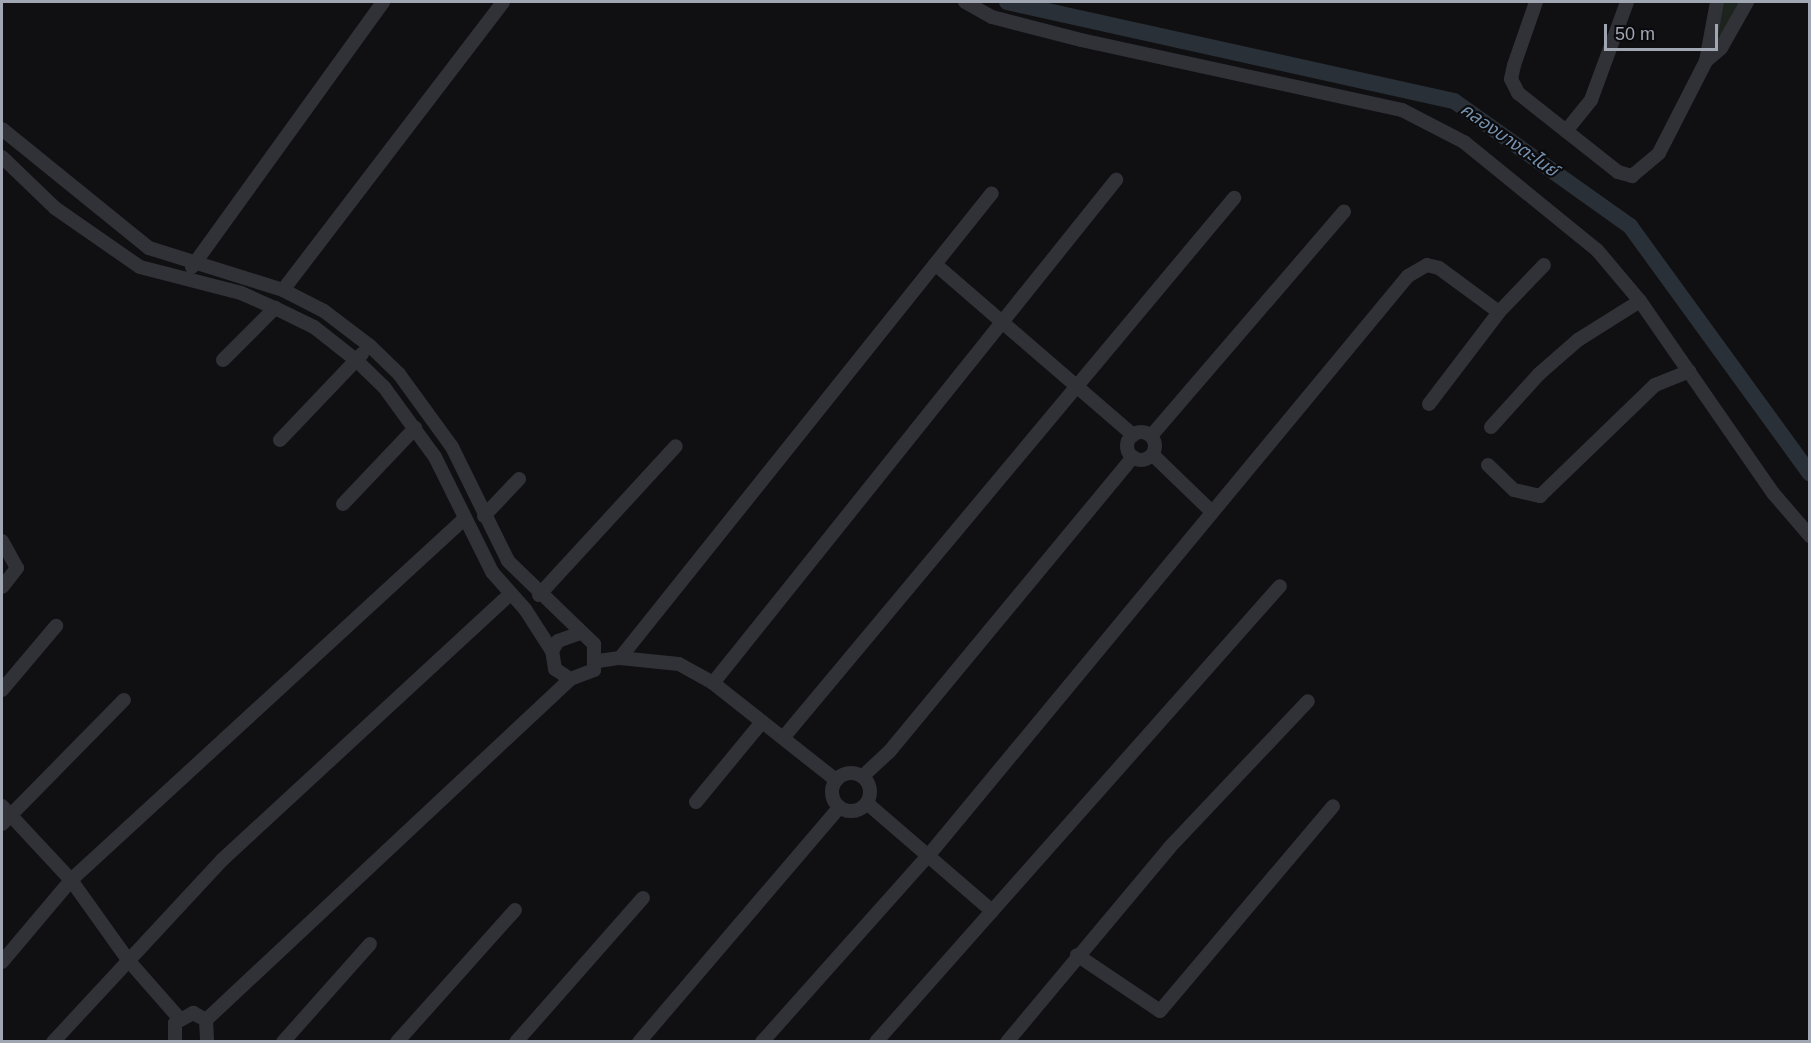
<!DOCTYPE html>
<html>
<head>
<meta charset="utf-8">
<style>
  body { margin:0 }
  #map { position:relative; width:1811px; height:1043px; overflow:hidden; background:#101012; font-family:Arial,"Noto Sans Thai",sans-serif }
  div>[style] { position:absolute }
  .green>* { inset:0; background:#1d241e }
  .canal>* { height:16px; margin:-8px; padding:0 8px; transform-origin:8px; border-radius:8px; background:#293037 }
  .street>* { height:14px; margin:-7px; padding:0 7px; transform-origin:7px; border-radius:7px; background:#313237 }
  .street>.ring { margin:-7px; padding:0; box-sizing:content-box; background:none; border:14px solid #313237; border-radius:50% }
  span { translate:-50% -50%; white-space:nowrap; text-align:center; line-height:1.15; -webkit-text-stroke:4.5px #0b0b0d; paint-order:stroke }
  .water-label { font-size:18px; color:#7792af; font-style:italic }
  .frame { position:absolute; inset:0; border:3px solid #a1a6b3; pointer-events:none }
  .scale { position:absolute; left:1604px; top:24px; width:114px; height:27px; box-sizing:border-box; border:3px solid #a1a6b3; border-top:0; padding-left:8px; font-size:18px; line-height:21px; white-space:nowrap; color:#a1a6b3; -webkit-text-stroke:4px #0b0b0d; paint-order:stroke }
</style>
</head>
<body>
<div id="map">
  <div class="green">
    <div style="clip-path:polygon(1717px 2px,1747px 2px,1721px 48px,1707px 37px)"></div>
  </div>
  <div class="canal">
    <div style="left:1007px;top:2px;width:458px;rotate:12.5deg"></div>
    <div style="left:1454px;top:101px;width:216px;rotate:35.4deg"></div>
    <div style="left:1630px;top:226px;width:306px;rotate:54deg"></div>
  </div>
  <div class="street">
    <div style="left:965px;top:2px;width:31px;rotate:29deg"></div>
    <div style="left:992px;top:17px;width:92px;rotate:14.5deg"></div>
    <div style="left:1081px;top:40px;width:329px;rotate:12.3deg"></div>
    <div style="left:1402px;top:110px;width:70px;rotate:27.3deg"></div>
    <div style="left:1464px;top:142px;width:171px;rotate:39.1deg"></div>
    <div style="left:1597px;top:250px;width:67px;rotate:49.9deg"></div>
    <div style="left:1640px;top:301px;width:234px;rotate:55.3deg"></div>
    <div style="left:1773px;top:493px;width:57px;rotate:49.3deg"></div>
    <div style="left:1536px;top:2px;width:67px;rotate:109.2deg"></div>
    <div style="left:1514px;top:65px;width:14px;rotate:102deg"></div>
    <div style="left:1511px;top:79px;width:16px;rotate:63deg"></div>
    <div style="left:1518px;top:93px;width:127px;rotate:38.3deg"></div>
    <div style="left:1618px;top:172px;width:15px;rotate:16deg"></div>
    <div style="left:1632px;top:176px;width:35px;rotate:-40deg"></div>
    <div style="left:1659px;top:153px;width:103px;rotate:-62.9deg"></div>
    <div style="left:1706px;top:61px;width:20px;rotate:-41deg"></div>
    <div style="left:1721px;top:48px;width:53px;rotate:-60.5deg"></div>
    <div style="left:1706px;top:61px;width:60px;rotate:-79.4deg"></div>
    <div style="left:2px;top:129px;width:189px;rotate:39deg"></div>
    <div style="left:149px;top:248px;width:140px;rotate:17.4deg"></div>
    <div style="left:283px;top:290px;width:46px;rotate:27.1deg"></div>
    <div style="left:324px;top:311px;width:58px;rotate:37.3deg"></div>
    <div style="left:370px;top:346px;width:40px;rotate:44deg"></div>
    <div style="left:399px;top:374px;width:90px;rotate:54deg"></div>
    <div style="left:452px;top:447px;width:127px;rotate:63.8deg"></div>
    <div style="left:508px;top:561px;width:120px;rotate:44deg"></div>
    <div style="left:594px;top:644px;width:26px;rotate:90deg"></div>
    <div style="left:594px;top:670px;width:26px;rotate:159deg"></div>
    <div style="left:570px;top:679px;width:18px;rotate:-146deg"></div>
    <div style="left:555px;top:669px;width:18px;rotate:-99deg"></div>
    <div style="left:552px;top:651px;width:12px;rotate:-59deg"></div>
    <div style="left:558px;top:641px;width:23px;rotate:-20deg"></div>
    <div style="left:1566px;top:131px;width:40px;rotate:-51deg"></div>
    <div style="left:1591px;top:100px;width:104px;rotate:-69.8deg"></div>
    <div style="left:2px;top:157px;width:74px;rotate:43.9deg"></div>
    <div style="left:55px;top:208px;width:103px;rotate:34.8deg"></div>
    <div style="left:140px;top:267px;width:104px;rotate:14.4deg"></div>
    <div style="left:241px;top:293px;width:37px;rotate:24deg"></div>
    <div style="left:275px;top:308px;width:43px;rotate:26deg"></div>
    <div style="left:314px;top:327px;width:55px;rotate:38.3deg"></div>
    <div style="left:357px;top:361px;width:37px;rotate:44deg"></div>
    <div style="left:384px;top:387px;width:87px;rotate:53.9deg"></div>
    <div style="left:435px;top:457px;width:128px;rotate:63.6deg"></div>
    <div style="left:492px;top:572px;width:50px;rotate:48.3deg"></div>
    <div style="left:525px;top:609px;width:50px;rotate:57.3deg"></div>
    <div style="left:935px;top:264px;width:262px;rotate:40.8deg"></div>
    <div style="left:192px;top:267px;width:327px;rotate:-54.2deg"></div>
    <div style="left:283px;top:290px;width:362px;rotate:-52.6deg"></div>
    <div style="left:223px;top:360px;width:74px;rotate:-45deg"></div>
    <div style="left:1429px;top:404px;width:116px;rotate:-52.7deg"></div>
    <div style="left:1499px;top:312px;width:65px;rotate:-46.2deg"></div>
    <div style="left:1491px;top:427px;width:72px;rotate:-47.8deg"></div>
    <div style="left:1539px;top:374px;width:52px;rotate:-41.1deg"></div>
    <div style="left:1578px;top:340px;width:73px;rotate:-32.2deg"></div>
    <div class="ring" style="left:1127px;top:432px;width:14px;height:14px"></div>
    <div style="left:1151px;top:436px;width:296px;rotate:-49.3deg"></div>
    <div style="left:280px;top:440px;width:119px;rotate:-46.4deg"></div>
    <div style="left:1153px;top:455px;width:82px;rotate:44deg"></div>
    <div style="left:1488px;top:465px;width:36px;rotate:44deg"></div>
    <div style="left:1514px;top:490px;width:27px;rotate:13deg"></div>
    <div style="left:1540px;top:496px;width:160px;rotate:-44deg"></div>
    <div style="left:1655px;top:385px;width:37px;rotate:-22deg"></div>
    <div style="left:343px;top:504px;width:105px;rotate:-46.5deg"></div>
    <div style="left:484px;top:516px;width:51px;rotate:-46.6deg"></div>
    <div style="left:2px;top:541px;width:31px;rotate:61deg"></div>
    <div style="left:17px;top:568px;width:24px;rotate:128deg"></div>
    <div style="left:539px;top:595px;width:202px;rotate:-47.4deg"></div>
    <div style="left:620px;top:658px;width:595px;rotate:-51.34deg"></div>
    <div style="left:598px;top:661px;width:22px;rotate:-8deg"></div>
    <div style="left:620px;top:658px;width:59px;rotate:5.8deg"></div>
    <div style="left:679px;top:664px;width:39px;rotate:29deg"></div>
    <div style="left:713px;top:683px;width:157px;rotate:38.3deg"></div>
    <div style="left:713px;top:683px;width:645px;rotate:-51.3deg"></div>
    <div style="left:2px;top:690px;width:84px;rotate:-49.8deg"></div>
    <div style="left:783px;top:738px;width:704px;rotate:-50.13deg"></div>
    <div class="ring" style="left:832px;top:773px;width:24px;height:24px"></div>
    <div style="left:863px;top:776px;width:35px;rotate:-43deg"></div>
    <div style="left:889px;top:752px;width:383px;rotate:-50.4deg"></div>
    <div style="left:696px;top:802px;width:104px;rotate:-50.5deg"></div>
    <div style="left:868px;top:804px;width:164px;rotate:40.8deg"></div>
    <div style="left:2px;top:806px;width:101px;rotate:47deg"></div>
    <div style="left:71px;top:880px;width:98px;rotate:54.5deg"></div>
    <div style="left:128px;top:960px;width:77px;rotate:48.7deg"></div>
    <div style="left:2px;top:824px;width:174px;rotate:-45.5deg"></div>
    <div style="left:1077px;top:955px;width:100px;rotate:34deg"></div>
    <div style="left:1160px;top:1011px;width:268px;rotate:-49.8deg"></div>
    <div style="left:2px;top:962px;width:107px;rotate:-49.9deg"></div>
    <div style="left:71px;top:880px;width:532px;rotate:-42.56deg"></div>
    <div style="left:206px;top:1020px;width:499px;rotate:-43.1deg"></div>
    <div style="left:53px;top:1042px;width:248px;rotate:-47.1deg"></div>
    <div style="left:222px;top:860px;width:393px;rotate:-42.7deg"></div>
    <div style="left:175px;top:1042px;width:19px;rotate:-90deg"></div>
    <div style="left:175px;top:1023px;width:21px;rotate:-29deg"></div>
    <div style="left:193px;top:1013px;width:15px;rotate:28deg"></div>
    <div style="left:206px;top:1020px;width:22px;rotate:87deg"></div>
    <div style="left:283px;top:1042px;width:131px;rotate:-48.4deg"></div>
    <div style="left:397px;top:1042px;width:177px;rotate:-48.2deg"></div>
    <div style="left:516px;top:1042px;width:192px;rotate:-48.6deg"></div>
    <div style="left:639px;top:1042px;width:308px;rotate:-49.5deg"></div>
    <div style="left:762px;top:1042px;width:249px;rotate:-48.3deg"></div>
    <div style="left:928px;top:856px;width:753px;rotate:-50.39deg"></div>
    <div style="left:1408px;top:276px;width:22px;rotate:-30deg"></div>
    <div style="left:1427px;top:265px;width:12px;rotate:14deg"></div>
    <div style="left:1439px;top:268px;width:74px;rotate:36.3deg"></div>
    <div style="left:876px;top:1042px;width:609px;rotate:-48.46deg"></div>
    <div style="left:1007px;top:1042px;width:253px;rotate:-50.1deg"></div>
    <div style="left:1169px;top:848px;width:202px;rotate:-46.6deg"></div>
  </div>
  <div class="water-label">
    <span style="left:1509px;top:140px;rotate:35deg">คลองบางตะไนย์</span>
  </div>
  <div class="frame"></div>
  <div class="scale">50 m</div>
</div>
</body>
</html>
